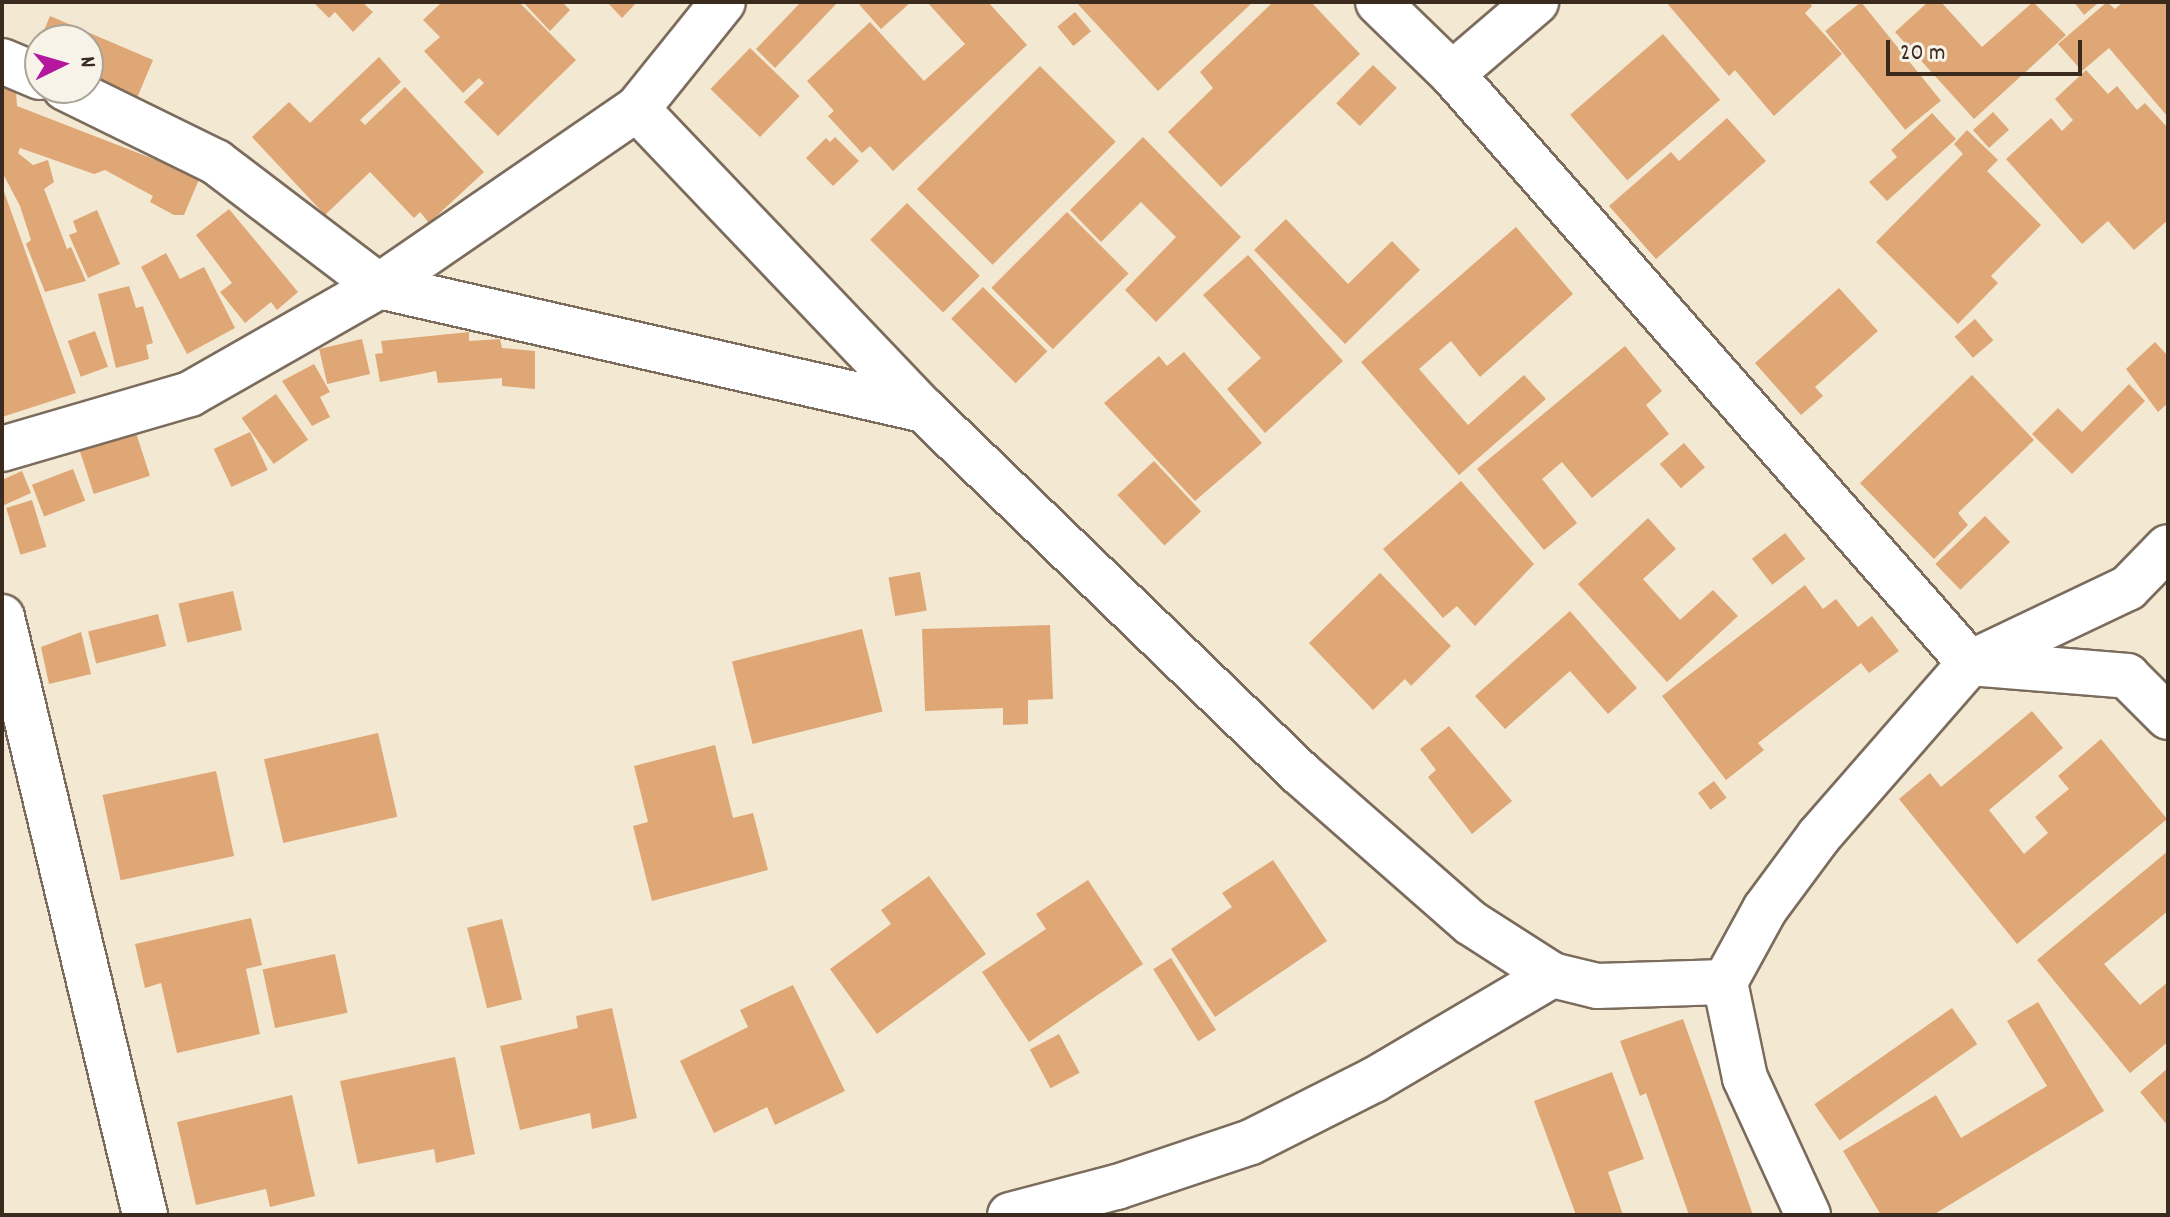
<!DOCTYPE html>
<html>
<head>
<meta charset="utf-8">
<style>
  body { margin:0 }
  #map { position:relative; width:2170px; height:1217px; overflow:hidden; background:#f3e8d2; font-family:Dekko,sans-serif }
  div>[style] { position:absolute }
  .building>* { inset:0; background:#dea775; transform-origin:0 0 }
  .roads { filter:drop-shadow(2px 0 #7b6c5d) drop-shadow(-2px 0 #7b6c5d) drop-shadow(0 2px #7b6c5d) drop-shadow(0 -2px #7b6c5d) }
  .minor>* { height:44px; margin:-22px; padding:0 22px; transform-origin:22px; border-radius:22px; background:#fff }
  span { translate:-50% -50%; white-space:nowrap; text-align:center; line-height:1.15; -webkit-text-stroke:6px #f7f3e8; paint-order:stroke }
  .frame { position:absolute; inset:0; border:4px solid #3b2a1e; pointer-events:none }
  .north { position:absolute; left:24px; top:24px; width:80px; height:80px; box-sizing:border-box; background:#f7f3e8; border:2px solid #aca397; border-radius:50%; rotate:85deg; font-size:22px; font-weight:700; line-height:32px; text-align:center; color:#3b2a1e }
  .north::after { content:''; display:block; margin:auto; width:28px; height:36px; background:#b5179e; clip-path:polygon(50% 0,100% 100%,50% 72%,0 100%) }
  .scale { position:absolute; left:1886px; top:40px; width:196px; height:36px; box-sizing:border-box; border:4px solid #3b2a1e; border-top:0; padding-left:10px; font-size:24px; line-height:28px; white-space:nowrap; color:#3b2a1e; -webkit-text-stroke:6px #f7f3e8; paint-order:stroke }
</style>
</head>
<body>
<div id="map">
  <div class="building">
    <div style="clip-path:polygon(313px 2px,362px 2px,373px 12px,353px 32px,335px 12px,329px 18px)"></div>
    <div style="clip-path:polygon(442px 2px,519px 2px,576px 60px,498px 136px,464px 102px,484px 83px,479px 78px,463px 93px,424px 51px,440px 37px,423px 20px)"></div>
    <div style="clip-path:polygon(523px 2px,562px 2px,570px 10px,550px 31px)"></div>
    <div style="clip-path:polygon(607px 2px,637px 2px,622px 18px)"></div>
    <div style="clip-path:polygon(801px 2px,838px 2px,775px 68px,756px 49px)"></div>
    <div style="clip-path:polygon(857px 2px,911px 2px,881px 29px)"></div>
    <div style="clip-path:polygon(927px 2px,988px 2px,1027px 45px,893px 171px,870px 146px,862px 153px,828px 116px,834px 111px,807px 81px,870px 22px,924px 81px,965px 44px)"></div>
    <div style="clip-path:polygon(1076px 2px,1253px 2px,1158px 91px)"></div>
    <div style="clip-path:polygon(1273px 2px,1311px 2px,1360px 54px,1221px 187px,1168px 132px,1213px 88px,1200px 72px)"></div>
    <div style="clip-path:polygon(1666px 2px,1809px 2px,1812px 6px,1805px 13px,1842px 54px,1774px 116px,1735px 70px,1729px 76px)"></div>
    <div style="left:1861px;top:2px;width:127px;height:46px;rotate:51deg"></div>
    <div style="clip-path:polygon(1928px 2px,1941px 2px,1982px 47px,2033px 2px,2066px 35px,1974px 119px,1895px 32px)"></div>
    <div style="clip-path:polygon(2074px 2px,2099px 2px,2084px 15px)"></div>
    <div style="clip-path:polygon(2107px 2px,2115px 9px,2123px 2px,2168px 2px,2168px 117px,2109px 48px,2082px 71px,2058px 44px)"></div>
    <div style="left:1075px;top:12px;width:25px;height:23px;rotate:50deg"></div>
    <div style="clip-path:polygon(50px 16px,153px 60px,134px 105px,88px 85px,88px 40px,40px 40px)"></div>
    <div style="left:1663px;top:34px;width:87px;height:123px;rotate:49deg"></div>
    <div style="left:750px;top:48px;width:69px;height:57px;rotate:44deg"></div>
    <div style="clip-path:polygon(379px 57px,401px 82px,360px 120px,365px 125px,405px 87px,484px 172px,429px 223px,420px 212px,414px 218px,370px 172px,325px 215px,252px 137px,289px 102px,310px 123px)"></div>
    <div style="left:1373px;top:65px;width:33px;height:53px;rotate:44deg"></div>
    <div style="left:1040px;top:66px;width:107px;height:174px;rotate:45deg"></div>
    <div style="clip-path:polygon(2086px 70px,2108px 94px,2117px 86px,2137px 110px,2145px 103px,2168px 128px,2168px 220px,2134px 250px,2108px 221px,2082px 244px,2006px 159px,2051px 118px,2062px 131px,2073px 120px,2055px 99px)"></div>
    <div style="clip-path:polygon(15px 78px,17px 106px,200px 177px,184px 215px,174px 215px,150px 202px,153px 196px,105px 170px,94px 174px,20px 148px,18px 153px,33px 165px,48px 160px,54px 182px,44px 189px,67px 249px,71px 247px,86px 281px,45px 292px,26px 244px,31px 240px,20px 206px,2px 172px,2px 80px)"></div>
    <div style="left:1993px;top:112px;width:24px;height:27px;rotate:48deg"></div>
    <div style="clip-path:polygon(1932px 113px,1956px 139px,1887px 201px,1869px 182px,1897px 157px,1891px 150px)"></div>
    <div style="clip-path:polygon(1727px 118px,1766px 161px,1656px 259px,1609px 206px,1671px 152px,1679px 161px)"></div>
    <div style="clip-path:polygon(1967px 130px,1998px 160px,1987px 171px,2041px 225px,1991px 276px,1998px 283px,1958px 324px,1876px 242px,1963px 154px,1954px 144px)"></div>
    <div style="clip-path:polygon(835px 137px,859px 161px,833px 186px,806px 158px,826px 138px,830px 142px)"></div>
    <div style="clip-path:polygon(1143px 137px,1241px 237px,1156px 322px,1125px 290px,1176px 237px,1141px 202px,1101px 242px,1070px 210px)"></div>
    <div style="clip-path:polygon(2px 186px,76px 393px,2px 417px)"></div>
    <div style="left:907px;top:203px;width:103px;height:52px;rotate:45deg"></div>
    <div style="clip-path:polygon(229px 209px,298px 292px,277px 310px,271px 302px,245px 323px,220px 292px,232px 283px,196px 235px)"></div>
    <div style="clip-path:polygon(97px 210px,120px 264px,88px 278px,69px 235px,77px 232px,73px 221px)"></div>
    <div style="left:1067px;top:212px;width:87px;height:107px;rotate:45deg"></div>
    <div style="clip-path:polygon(1286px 219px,1348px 284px,1392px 241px,1420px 270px,1345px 344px,1254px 250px)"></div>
    <div style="clip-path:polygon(1516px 227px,1573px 294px,1480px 377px,1451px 341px,1419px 369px,1468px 425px,1524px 375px,1546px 399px,1459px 475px,1361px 362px)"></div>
    <div style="clip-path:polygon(166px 253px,180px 279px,204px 267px,235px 328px,187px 354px,141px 267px)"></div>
    <div style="clip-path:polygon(1248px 255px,1343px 361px,1265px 433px,1227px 389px,1261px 358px,1203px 295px)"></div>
    <div style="clip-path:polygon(129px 286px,136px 308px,143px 306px,153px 343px,146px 345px,149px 359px,116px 368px,98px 294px)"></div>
    <div style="left:983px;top:287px;width:91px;height:45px;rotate:45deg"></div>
    <div style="clip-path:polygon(1839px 288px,1878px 331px,1815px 387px,1823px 396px,1801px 415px,1755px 363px)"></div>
    <div style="left:1975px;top:319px;width:28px;height:27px;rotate:49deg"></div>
    <div style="left:95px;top:331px;width:38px;height:29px;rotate:70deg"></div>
    <div style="clip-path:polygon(469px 332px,469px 341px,500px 339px,502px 348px,535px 351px,535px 389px,502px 386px,502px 378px,438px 383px,436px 371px,380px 382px,375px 354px,383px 353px,381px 341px)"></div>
    <div style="left:362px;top:339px;width:36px;height:44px;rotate:77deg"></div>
    <div style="clip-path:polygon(2155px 342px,2168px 356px,2168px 403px,2158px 412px,2126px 369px)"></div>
    <div style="clip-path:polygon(1625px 346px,1662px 391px,1646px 405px,1669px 434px,1592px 498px,1562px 462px,1542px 479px,1577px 523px,1544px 550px,1477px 469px)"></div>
    <div style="clip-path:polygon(1184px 352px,1262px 443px,1195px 501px,1104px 403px,1159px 356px,1167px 366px)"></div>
    <div style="clip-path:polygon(314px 364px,330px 392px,320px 397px,330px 417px,312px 426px,282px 381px)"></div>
    <div style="clip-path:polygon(1972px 375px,2034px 440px,1958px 513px,1968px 525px,1934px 559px,1860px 483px)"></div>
    <div style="clip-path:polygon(2129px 384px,2145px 401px,2072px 474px,2032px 434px,2058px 408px,2082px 432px)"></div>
    <div style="left:276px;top:394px;width:56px;height:42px;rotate:55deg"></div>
    <div style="left:250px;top:432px;width:42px;height:40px;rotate:65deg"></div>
    <div style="left:136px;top:433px;width:45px;height:59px;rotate:72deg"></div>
    <div style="left:1684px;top:443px;width:32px;height:32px;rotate:49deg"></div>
    <div style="left:1154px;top:461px;width:69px;height:50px;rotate:47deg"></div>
    <div style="left:73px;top:469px;width:34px;height:44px;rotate:69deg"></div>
    <div style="clip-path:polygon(22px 471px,31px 493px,2px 506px,2px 480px)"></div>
    <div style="clip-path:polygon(1461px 481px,1534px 564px,1475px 626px,1457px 606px,1443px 618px,1383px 549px)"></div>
    <div style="left:32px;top:500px;width:49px;height:27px;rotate:73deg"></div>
    <div style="left:1985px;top:516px;width:36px;height:69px;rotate:46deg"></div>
    <div style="clip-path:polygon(1648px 518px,1676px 549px,1643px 579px,1680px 620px,1713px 590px,1738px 616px,1667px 682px,1578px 584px)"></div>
    <div style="left:1785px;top:533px;width:33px;height:42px;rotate:52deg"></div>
    <div style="left:920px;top:572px;width:39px;height:32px;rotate:80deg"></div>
    <div style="clip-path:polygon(1380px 573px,1451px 646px,1411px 686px,1405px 679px,1373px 710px,1309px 643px)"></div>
    <div style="clip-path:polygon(1805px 585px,1823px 609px,1836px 599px,1858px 627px,1872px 616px,1899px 651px,1869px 673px,1861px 663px,1758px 743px,1764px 750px,1726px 780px,1662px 696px)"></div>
    <div style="left:233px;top:591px;width:40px;height:56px;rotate:77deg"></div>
    <div style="clip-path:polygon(1570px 611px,1637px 688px,1608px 714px,1570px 671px,1505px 729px,1475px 696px)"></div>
    <div style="left:158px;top:614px;width:33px;height:72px;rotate:76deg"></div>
    <div style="clip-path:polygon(1050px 625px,1053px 699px,1028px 700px,1028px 724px,1003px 725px,1003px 708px,925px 711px,922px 629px)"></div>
    <div style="left:862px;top:629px;width:85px;height:134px;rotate:76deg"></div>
    <div style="clip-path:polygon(81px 632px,91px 674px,49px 684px,41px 647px)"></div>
    <div style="clip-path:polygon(2032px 711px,2063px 748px,1989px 810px,2024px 854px,2048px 833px,2035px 817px,2069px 789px,2058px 776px,2101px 739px,2167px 819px,2017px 944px,1899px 799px,1930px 773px,1941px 787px)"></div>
    <div style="clip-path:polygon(1449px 726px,1512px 801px,1472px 834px,1428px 777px,1436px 770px,1420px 749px)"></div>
    <div style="left:378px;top:733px;width:86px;height:117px;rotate:77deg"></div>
    <div style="clip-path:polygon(715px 745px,733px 818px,753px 813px,768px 870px,652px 901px,633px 826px,648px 822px,634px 766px)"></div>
    <div style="left:216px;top:771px;width:87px;height:116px;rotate:78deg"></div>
    <div style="left:1714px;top:781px;width:21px;height:20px;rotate:53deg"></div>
    <div style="clip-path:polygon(2168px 851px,2168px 911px,2104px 964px,2140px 1005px,2168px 982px,2168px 1042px,2130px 1073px,2037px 960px)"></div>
    <div style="clip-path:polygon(1273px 860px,1327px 941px,1215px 1017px,1171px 949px,1232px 907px,1222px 893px)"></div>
    <div style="clip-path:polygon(929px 876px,986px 954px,877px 1034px,830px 969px,891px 924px,881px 910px)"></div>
    <div style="clip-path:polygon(1088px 880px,1143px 964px,1029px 1042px,982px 972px,1046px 929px,1036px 914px)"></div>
    <div style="clip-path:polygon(251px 918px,262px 965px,246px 969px,260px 1034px,177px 1053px,161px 983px,145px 988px,135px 944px)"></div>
    <div style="left:502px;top:919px;width:83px;height:36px;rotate:76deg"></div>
    <div style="left:335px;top:954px;width:60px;height:74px;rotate:78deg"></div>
    <div style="left:1171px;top:958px;width:85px;height:21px;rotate:58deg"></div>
    <div style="clip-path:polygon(793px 985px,845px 1091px,775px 1125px,767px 1107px,714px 1133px,680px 1061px,748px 1027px,740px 1010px)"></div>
    <div style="clip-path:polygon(2038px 1002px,2104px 1111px,1933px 1215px,1881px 1215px,1843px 1151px,1936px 1095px,1961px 1138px,2047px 1086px,2007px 1021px)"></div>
    <div style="clip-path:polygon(612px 1008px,637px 1118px,592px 1129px,590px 1113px,520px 1130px,500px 1046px,578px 1028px,576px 1016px)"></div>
    <div style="left:1952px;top:1008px;width:44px;height:168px;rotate:55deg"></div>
    <div style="clip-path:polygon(1683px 1019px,1753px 1215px,1689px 1215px,1646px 1093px,1640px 1096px,1620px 1041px)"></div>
    <div style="left:1059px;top:1034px;width:44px;height:33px;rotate:62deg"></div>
    <div style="clip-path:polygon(455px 1057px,475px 1154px,436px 1163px,434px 1149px,358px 1164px,340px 1081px)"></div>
    <div style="clip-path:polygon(2168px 1068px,2168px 1126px,2140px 1092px)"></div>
    <div style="clip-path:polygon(1612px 1072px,1644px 1159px,1608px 1172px,1623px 1215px,1576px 1215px,1534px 1101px)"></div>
    <div style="clip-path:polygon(292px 1095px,315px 1196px,270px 1207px,266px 1189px,196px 1205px,177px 1122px)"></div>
  </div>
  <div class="roads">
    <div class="minor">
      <div style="left:1378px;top:2px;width:103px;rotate:44.2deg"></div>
      <div style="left:1452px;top:74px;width:784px;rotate:48.67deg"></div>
      <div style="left:1970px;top:663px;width:158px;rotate:4.7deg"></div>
      <div style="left:2127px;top:676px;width:58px;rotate:45deg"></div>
      <div style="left:2px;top:61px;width:41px;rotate:22.8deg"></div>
      <div style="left:1452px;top:74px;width:111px;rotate:-40.6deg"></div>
      <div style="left:65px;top:88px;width:168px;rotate:26.1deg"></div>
      <div style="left:216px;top:162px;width:205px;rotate:37.3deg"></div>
      <div style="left:379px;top:286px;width:559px;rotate:12.82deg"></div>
      <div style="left:924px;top:410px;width:523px;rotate:43.99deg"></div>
      <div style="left:1300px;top:773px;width:227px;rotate:41.3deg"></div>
      <div style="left:1471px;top:923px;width:96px;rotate:32.7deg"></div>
      <div style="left:1552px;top:975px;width:46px;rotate:13.7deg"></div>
      <div style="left:1597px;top:986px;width:128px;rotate:-1.8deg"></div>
      <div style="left:637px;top:109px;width:416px;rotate:46.4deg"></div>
      <div style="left:2px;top:449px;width:196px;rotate:-16.3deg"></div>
      <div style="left:190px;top:394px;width:218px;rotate:-29.7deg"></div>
      <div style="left:379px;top:286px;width:313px;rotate:-34.5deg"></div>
      <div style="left:637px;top:109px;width:137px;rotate:-51.2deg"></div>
      <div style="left:2px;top:617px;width:615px;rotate:76.55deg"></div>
      <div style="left:1010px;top:1215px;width:111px;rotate:-14.7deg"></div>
      <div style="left:1117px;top:1187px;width:141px;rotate:-18.6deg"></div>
      <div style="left:1251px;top:1142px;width:138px;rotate:-26.8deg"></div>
      <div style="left:1374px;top:1080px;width:207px;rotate:-30.5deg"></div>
      <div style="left:1808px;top:1215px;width:151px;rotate:-114.7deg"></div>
      <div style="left:1745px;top:1078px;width:98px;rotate:-101.8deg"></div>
      <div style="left:1725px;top:982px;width:83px;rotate:-61.3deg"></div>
      <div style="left:1765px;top:909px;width:91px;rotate:-53.5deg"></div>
      <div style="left:1819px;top:836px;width:230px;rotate:-48.9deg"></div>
      <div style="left:1970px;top:663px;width:175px;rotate:-25.4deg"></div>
      <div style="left:2128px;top:588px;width:57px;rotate:-45.7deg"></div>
    </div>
  </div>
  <div class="frame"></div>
  <div class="north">N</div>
  <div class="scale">20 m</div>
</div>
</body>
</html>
